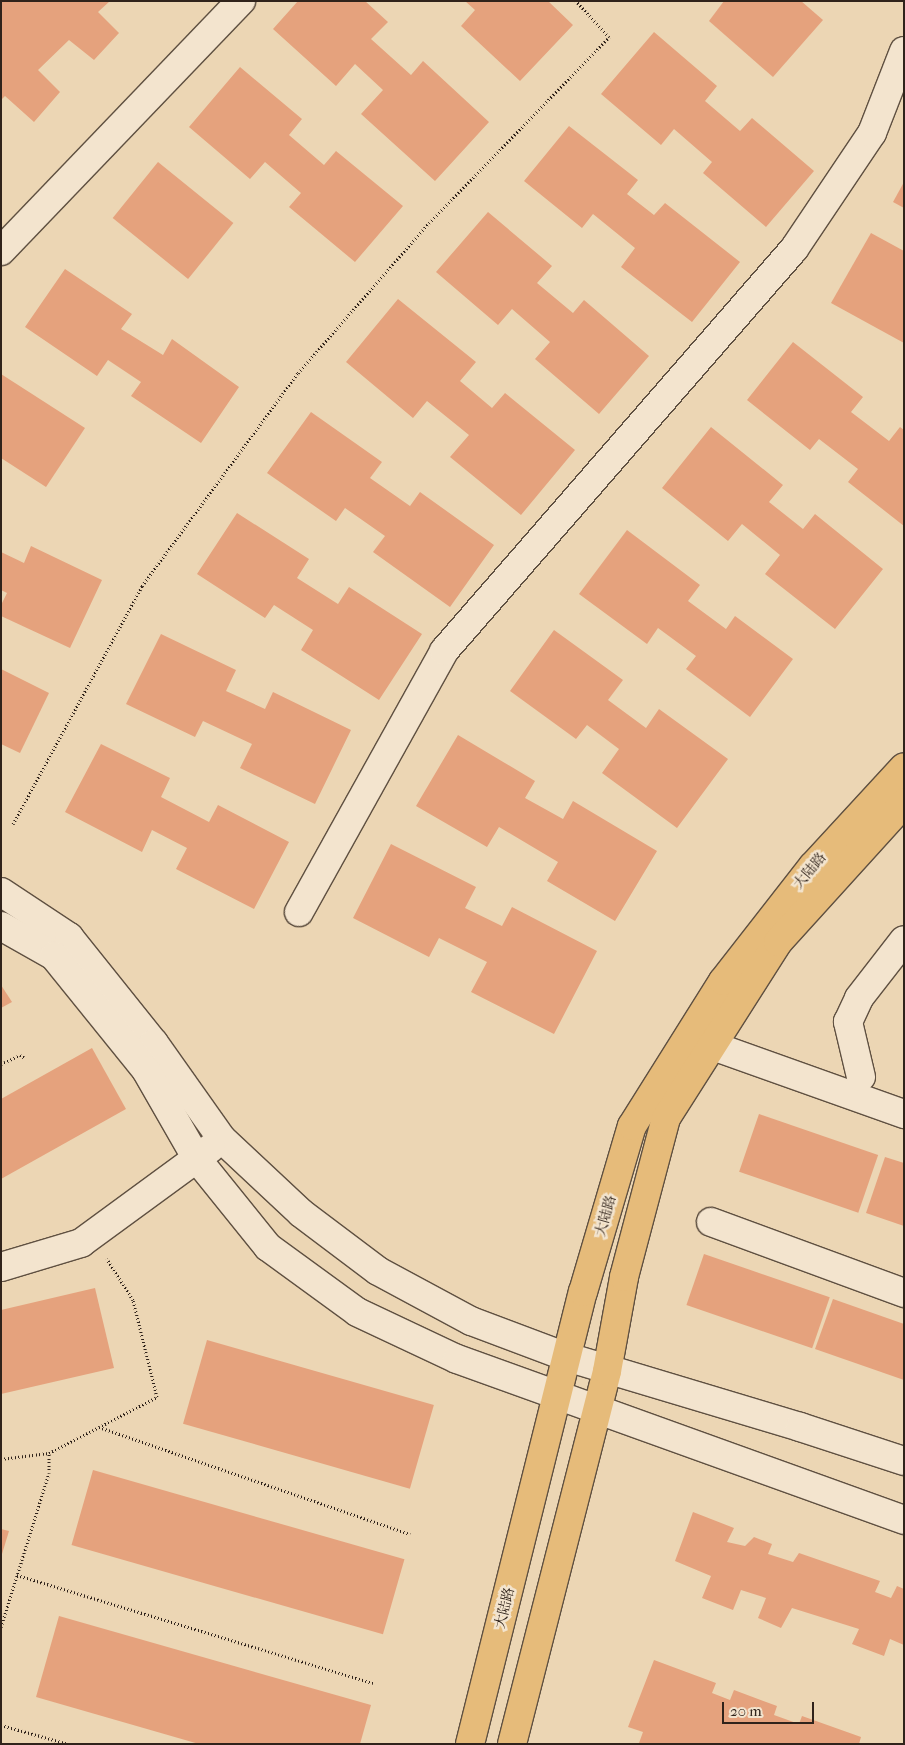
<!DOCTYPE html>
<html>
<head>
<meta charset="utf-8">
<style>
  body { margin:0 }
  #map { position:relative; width:905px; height:1745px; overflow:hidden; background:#ecd6b4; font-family:"IM FELL French Canon","Noto Serif SC",serif }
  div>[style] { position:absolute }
  .building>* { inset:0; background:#e5a27d; transform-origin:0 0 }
  .path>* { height:3px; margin-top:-1.5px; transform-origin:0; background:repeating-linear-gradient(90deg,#30231b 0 1px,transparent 0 3.5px) }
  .roads { filter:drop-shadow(1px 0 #5f5041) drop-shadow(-1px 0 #5f5041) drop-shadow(0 1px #5f5041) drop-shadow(0 -1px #5f5041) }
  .minor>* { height:28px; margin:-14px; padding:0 14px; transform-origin:14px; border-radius:14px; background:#f3e4ce }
  .major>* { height:28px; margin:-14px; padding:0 14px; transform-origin:14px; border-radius:14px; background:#e6bb7a }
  span { translate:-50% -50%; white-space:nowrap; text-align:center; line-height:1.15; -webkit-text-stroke:5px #f3e4ce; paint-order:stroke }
  .street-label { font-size:14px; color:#30231b }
  .frame { position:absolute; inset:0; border:2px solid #30231b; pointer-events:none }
  .scale { position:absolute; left:722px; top:1702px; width:92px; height:22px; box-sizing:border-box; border:2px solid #30231b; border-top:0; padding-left:6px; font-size:15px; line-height:18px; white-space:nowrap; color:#30231b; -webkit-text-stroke:4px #f3e4ce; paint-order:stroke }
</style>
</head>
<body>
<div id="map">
  <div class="building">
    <div style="clip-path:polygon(1px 1px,110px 1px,98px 12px,119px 33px,94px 60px,69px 40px,38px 70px,60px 92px,34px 122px,5px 96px,1px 100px)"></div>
    <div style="clip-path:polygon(298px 1px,365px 1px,388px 22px,371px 39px,411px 75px,423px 61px,489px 122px,435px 181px,361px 114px,383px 90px,355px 64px,336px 86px,273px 29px)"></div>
    <div style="clip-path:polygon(465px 1px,548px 1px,573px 25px,520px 81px,461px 26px,475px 10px)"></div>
    <div style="clip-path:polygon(724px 1px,801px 1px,823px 20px,773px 77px,709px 21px)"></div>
    <div style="clip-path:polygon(654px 32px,717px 86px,705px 101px,740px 131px,752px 118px,814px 171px,766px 227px,703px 173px,712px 162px,674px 129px,661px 145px,601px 94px)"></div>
    <div style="clip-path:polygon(240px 67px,302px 119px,289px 135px,324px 165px,336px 151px,403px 206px,355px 262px,289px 207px,301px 193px,265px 162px,250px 179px,189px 127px)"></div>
    <div style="clip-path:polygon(569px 126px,638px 180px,627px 194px,654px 215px,665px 203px,740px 262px,692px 322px,621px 267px,635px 248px,593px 214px,582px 228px,524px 181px)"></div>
    <div style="left:158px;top:162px;width:97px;height:72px;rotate:39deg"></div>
    <div style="clip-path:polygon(904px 182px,904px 208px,893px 202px)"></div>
    <div style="clip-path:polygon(488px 212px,552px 266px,537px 283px,573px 313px,584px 300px,649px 356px,599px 414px,535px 359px,550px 342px,512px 309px,498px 325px,436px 272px)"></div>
    <div style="clip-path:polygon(871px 233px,904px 251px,904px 343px,831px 303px)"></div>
    <div style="clip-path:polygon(65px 269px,132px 314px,121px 329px,163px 355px,172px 339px,239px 387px,201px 443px,131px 396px,141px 382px,108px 360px,97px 376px,25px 327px)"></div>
    <div style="clip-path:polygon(398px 299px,476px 362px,460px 381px,492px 408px,505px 393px,575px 450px,521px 515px,450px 457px,469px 435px,427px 401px,413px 418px,346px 362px)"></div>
    <div style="clip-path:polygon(793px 342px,863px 397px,851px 412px,889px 441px,900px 427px,904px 430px,904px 526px,848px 482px,858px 469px,819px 439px,810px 450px,747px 400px)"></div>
    <div style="clip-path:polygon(1px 374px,85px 428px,46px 487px,1px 458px)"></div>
    <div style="clip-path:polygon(311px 412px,382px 462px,370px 478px,410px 506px,420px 492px,494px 545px,450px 607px,373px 552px,385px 536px,345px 508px,336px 521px,267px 473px)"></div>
    <div style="clip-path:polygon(711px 427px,783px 485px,769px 502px,803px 529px,815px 514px,883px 569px,835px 629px,765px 574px,780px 555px,742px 524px,728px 541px,662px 488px)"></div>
    <div style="clip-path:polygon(237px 513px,309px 559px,297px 578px,338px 604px,349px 587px,422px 634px,379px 700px,301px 650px,313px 630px,274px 605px,265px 618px,197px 574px)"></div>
    <div style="clip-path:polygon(627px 530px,700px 585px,688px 601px,726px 629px,735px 616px,793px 659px,750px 717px,686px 669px,696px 656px,658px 628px,647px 644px,579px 594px)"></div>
    <div style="clip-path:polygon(31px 546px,102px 580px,70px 648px,1px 616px,1px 605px,7px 593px,1px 590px,1px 552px,24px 563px)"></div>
    <div style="clip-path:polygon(554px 630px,623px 680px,608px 700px,646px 728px,659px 709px,728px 759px,677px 828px,602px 773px,619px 749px,587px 725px,576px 739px,510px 691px)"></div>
    <div style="clip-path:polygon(161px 634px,236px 670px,226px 691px,265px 709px,273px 692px,351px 730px,315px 804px,240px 768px,252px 744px,203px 721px,195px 737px,126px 704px)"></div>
    <div style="clip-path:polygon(1px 669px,49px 693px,20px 753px,1px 744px)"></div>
    <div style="clip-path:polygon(458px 735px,535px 781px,525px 798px,563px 819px,573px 801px,657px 851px,615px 921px,547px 881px,558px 862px,499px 827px,487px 847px,416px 806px)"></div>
    <div style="clip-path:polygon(101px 744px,170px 778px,161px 797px,209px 822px,218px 805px,289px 842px,254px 909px,176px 869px,187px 848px,152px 830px,142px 852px,65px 812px)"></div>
    <div style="clip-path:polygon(391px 844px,476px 887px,465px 908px,502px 926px,512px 907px,597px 951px,554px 1034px,471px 992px,487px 962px,439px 938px,429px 957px,353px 918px)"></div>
    <div style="clip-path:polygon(1px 985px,12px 1002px,1px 1008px)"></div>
    <div style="clip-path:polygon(92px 1048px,126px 1109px,1px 1179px,1px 1099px)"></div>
    <div style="left:759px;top:1114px;width:126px;height:61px;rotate:19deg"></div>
    <div style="clip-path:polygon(885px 1157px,904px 1163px,904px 1226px,866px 1213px)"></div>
    <div style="left:704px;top:1254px;width:133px;height:54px;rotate:19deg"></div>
    <div style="clip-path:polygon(95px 1288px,114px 1368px,1px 1394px,1px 1310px)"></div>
    <div style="clip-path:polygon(833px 1299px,904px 1324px,904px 1380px,815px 1349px)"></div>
    <div style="left:207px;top:1340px;width:236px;height:87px;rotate:16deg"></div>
    <div style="left:93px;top:1470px;width:324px;height:78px;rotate:16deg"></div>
    <div style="clip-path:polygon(693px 1512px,734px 1528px,727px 1542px,745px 1546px,754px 1537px,772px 1544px,768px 1554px,793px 1562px,799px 1553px,880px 1581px,875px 1592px,891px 1598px,897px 1586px,904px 1589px,904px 1645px,890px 1639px,884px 1656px,852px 1644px,859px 1629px,792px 1608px,781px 1628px,758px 1618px,766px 1598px,741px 1590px,733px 1610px,702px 1598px,711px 1576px,675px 1561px)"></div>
    <div style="clip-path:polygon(1px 1529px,9px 1531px,2px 1554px,1px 1554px)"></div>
    <div style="clip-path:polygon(59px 1616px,371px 1705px,360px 1744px,199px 1744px,36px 1697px)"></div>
    <div style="clip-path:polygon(654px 1660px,716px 1683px,712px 1693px,730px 1700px,734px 1690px,777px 1706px,774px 1715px,799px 1724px,802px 1716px,861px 1737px,859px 1744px,639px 1743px,643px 1732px,628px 1727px)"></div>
  </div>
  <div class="path">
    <div style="left:13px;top:824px;width:271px;rotate:-61.5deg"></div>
    <div style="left:142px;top:586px;width:264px;rotate:-53.8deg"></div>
    <div style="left:298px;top:373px;width:199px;rotate:-48.9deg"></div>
    <div style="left:429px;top:223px;width:259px;rotate:-45.9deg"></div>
    <div style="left:609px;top:37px;width:49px;rotate:-132.5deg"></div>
    <div style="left:1px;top:1064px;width:21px;rotate:-25deg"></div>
    <div style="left:20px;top:1055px;width:6px;rotate:31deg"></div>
    <div style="left:99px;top:1427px;width:329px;rotate:19deg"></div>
    <div style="left:1px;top:1459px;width:48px;rotate:-7.1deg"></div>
    <div style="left:17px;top:1575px;width:372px;rotate:16.9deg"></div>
    <div style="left:1px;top:1627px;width:161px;rotate:-72.7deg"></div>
    <div style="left:49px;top:1473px;width:20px;rotate:-90deg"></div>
    <div style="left:49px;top:1453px;width:122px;rotate:-27.4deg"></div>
    <div style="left:157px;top:1397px;width:100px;rotate:-103.9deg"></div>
    <div style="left:133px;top:1300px;width:49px;rotate:-122.4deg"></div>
    <div style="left:1px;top:1725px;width:70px;rotate:15.8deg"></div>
  </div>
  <div class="roads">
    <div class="minor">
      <div style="left:1px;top:251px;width:347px;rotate:-46.2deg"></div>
      <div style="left:1px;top:892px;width:82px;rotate:33.5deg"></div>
      <div style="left:69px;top:937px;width:136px;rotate:51.3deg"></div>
      <div style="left:154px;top:1043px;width:118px;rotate:54.7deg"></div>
      <div style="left:222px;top:1139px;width:108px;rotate:43.1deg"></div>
      <div style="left:301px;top:1213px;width:96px;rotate:37deg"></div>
      <div style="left:378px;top:1271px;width:106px;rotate:28.3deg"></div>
      <div style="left:471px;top:1321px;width:103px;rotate:20.6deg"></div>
      <div style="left:567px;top:1357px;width:243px;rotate:16.7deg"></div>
      <div style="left:800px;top:1427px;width:109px;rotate:18.1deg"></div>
      <div style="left:299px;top:912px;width:299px;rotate:-60.9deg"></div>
      <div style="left:444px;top:651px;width:533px;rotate:-48.96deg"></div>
      <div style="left:794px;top:249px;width:140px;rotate:-56.1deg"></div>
      <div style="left:872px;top:133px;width:88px;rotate:-68.7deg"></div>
      <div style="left:1px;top:926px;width:61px;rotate:29.5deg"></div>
      <div style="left:54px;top:956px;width:146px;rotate:51.1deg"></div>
      <div style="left:146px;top:1070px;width:103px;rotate:60.2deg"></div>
      <div style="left:197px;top:1159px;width:113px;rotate:51.1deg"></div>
      <div style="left:268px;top:1247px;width:110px;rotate:36.1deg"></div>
      <div style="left:357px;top:1312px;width:110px;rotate:25.2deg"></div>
      <div style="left:457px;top:1359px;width:475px;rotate:19.8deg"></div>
      <div style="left:713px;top:1046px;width:203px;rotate:19.6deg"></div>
      <div style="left:861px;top:1077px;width:57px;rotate:-103.3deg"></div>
      <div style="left:848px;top:1022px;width:26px;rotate:-65deg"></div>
      <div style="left:859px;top:998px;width:73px;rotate:-52.2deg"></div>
      <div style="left:711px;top:1222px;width:206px;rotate:20.2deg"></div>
      <div style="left:1px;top:1267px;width:84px;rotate:-16.7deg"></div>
      <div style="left:81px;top:1243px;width:161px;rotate:-36.2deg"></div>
    </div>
    <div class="major">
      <div style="left:470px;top:1744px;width:466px;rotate:-76deg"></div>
      <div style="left:583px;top:1292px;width:173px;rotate:-73.6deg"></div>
      <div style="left:632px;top:1126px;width:171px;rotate:-57.9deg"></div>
      <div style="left:723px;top:981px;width:146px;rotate:-52deg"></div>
      <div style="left:813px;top:866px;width:134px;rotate:-47.4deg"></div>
      <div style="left:512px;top:1744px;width:385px;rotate:-75.7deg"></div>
      <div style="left:607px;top:1371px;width:96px;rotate:-79.7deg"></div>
      <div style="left:624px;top:1277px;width:164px;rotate:-75.2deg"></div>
      <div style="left:666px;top:1118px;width:209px;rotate:-57.5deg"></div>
      <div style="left:778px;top:942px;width:188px;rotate:-47.8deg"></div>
    </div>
  </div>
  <div class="street-label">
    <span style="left:810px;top:871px;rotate:-50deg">大陆路</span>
    <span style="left:606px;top:1216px;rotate:-74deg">大陆路</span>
    <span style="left:505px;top:1608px;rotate:-76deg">大陆路</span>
  </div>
  <div class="frame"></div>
  <div class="scale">20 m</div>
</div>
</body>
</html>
